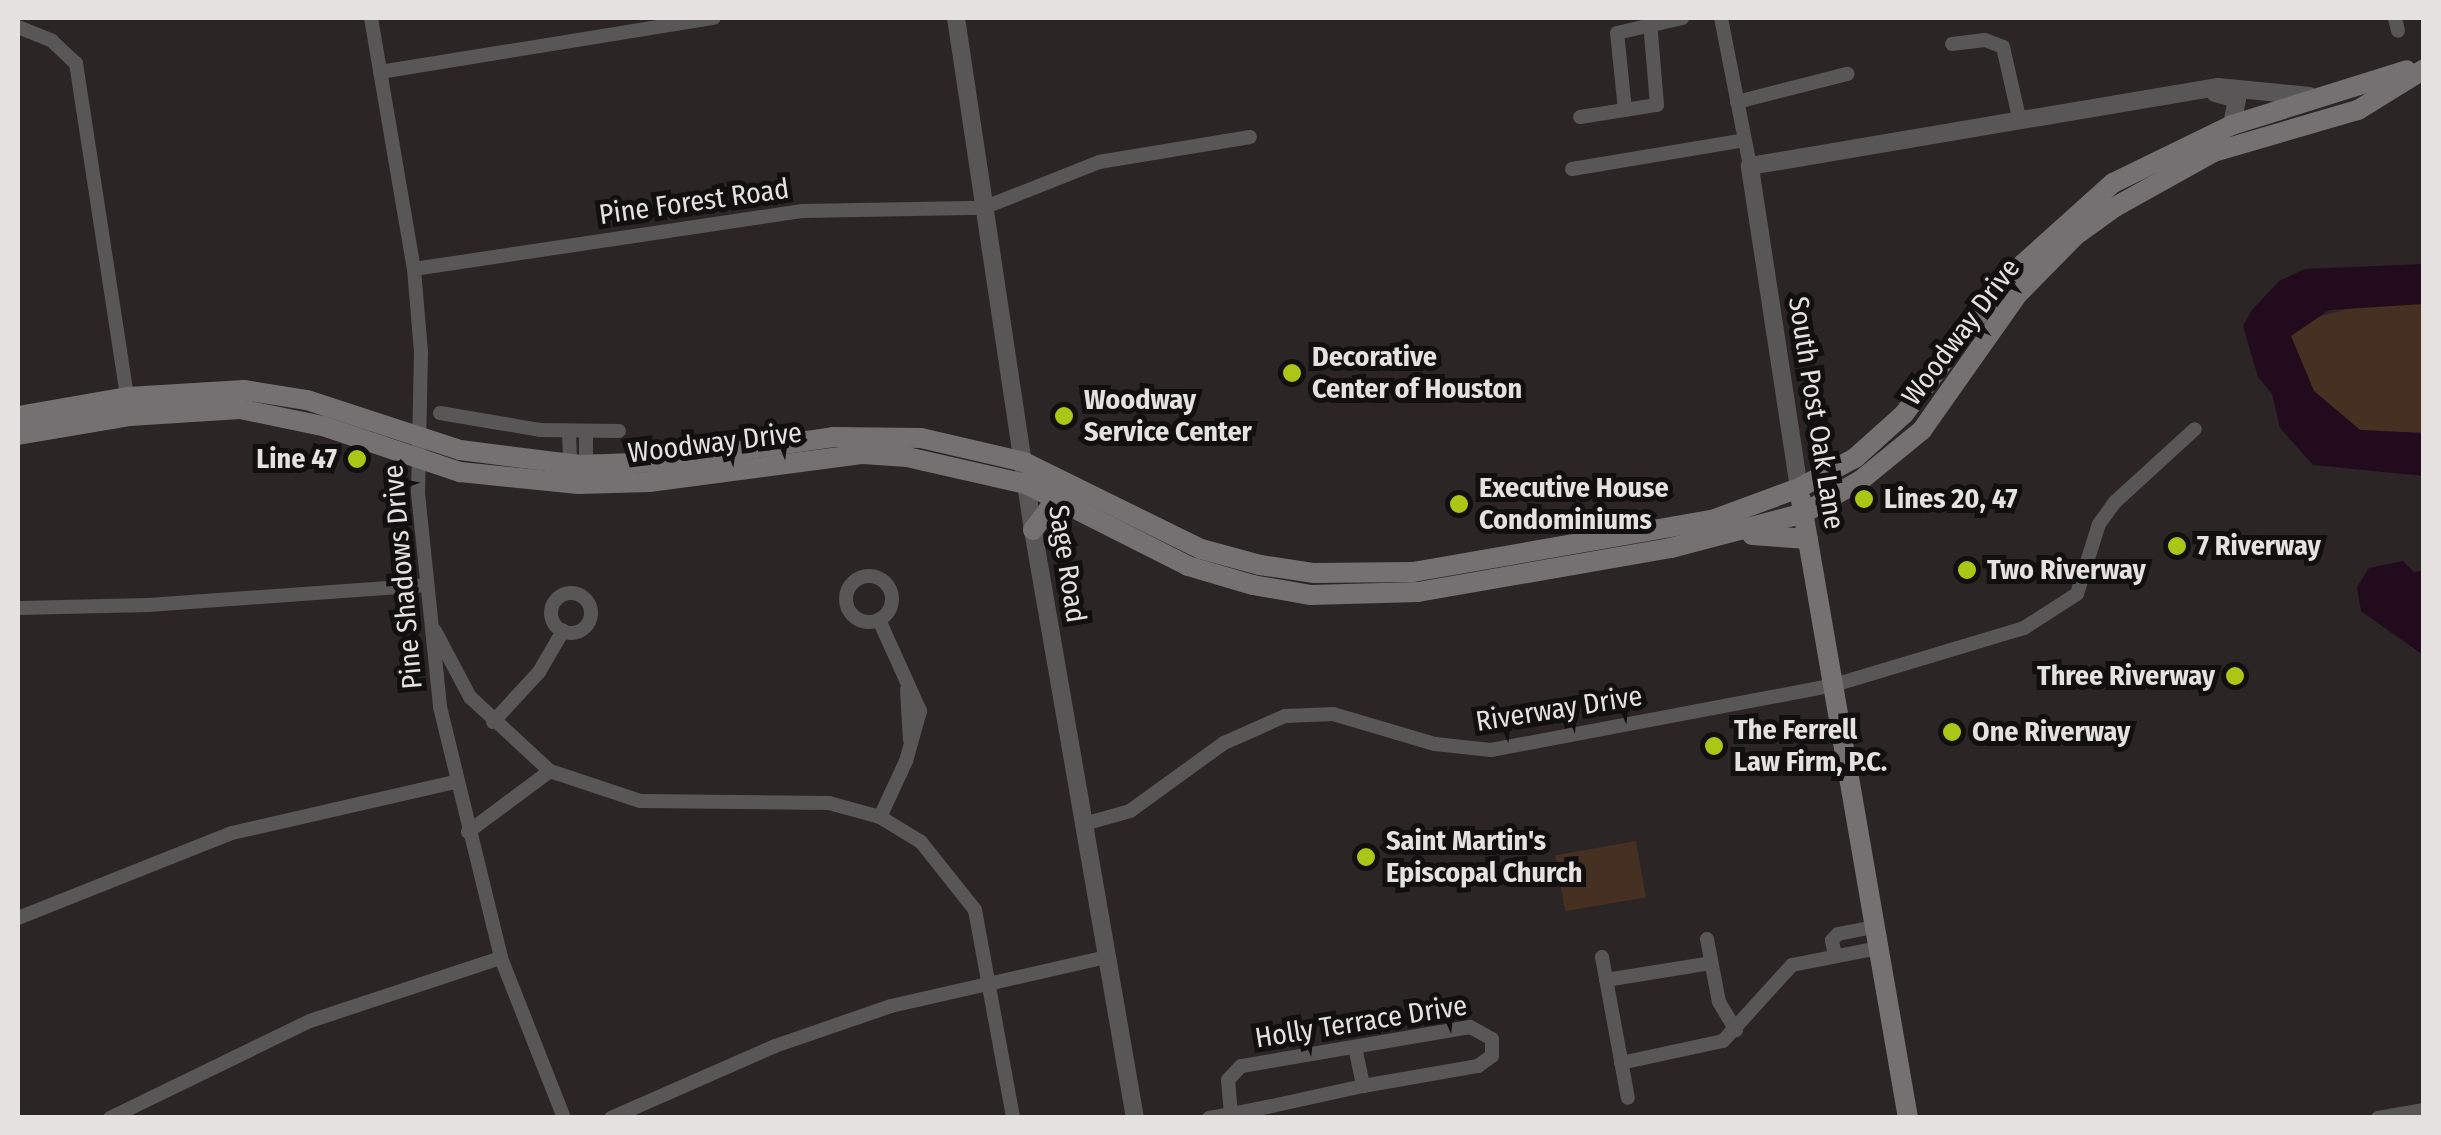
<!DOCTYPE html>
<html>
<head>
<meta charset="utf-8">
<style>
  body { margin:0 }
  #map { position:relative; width:2441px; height:1135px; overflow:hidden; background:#2b2525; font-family:"Fira Sans Condensed",sans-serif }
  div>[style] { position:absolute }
  .green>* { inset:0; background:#453021; transform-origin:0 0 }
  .water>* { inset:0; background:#210b1c }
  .minor>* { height:14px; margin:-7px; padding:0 7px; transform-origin:7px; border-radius:7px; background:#595657 }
  .minor>.ring { margin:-7px; padding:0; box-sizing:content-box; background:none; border:14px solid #595657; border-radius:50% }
  .tertiary>* { height:18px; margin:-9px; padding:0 9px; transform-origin:9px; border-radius:9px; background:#595657 }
  .secondary>* { height:20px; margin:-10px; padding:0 10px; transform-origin:10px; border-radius:10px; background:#757072 }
  .dots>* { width:28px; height:28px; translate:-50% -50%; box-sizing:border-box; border:5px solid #110f0f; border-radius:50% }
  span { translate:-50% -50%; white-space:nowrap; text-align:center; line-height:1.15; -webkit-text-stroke:10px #110f0f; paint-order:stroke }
  .street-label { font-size:28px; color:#e5e1e1 }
  .poi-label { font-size:28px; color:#e5e1e1; font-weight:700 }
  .left { translate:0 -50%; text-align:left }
  .right { translate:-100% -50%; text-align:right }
  .frame { position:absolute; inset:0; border:20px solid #e5e1e1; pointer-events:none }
</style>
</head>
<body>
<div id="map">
  <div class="green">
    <div style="clip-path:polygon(2365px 304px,2423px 304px,2423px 433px,2360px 430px,2314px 391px,2292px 351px,2291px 335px,2304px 321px)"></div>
    <div style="left:1636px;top:841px;width:57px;height:82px;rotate:80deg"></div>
  </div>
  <div class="water">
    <div style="clip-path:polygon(2423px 264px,2423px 304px,2329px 310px,2291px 336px,2314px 391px,2360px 430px,2423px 433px,2423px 476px,2313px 465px,2280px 428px,2272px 394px,2258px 377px,2243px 326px,2252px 310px,2279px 281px,2305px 269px)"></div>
    <div style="clip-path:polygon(2403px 561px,2414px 572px,2423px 571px,2423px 562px,2423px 655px,2361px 611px,2357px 587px,2369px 568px)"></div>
  </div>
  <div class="minor">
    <div style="left:371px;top:18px;width:255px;rotate:80.3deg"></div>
    <div style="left:414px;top:269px;width:83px;rotate:85.2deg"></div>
    <div style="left:421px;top:352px;width:141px;rotate:91.2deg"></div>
    <div style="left:418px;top:493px;width:215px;rotate:84.1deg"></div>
    <div style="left:440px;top:707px;width:258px;rotate:76.3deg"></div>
    <div style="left:501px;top:958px;width:172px;rotate:68.5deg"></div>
    <div style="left:1721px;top:18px;width:151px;rotate:78.9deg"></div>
    <div style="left:2395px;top:18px;width:13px;rotate:77deg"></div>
    <div style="left:18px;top:27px;width:37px;rotate:22deg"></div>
    <div style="left:52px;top:41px;width:33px;rotate:43deg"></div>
    <div style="left:76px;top:63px;width:343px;rotate:81.3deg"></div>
    <div style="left:1952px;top:44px;width:33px;rotate:-7deg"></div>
    <div style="left:1985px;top:40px;width:19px;rotate:21deg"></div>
    <div style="left:2003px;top:47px;width:77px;rotate:77.2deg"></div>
    <div style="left:380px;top:72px;width:338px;rotate:-9.2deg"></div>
    <div style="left:1737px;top:102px;width:114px;rotate:-14.3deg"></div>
    <div style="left:1625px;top:110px;width:77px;rotate:-95.9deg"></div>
    <div style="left:1617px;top:33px;width:67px;rotate:-13deg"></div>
    <div style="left:1580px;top:117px;width:78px;rotate:-8.9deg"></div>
    <div style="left:1657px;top:105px;width:83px;rotate:-94.8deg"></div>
    <div style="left:1572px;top:169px;width:175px;rotate:-9.5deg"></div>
    <div style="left:414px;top:269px;width:393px;rotate:-8.5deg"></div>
    <div style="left:803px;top:211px;width:180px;rotate:-1deg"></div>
    <div style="left:983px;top:208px;width:125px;rotate:-21.6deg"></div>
    <div style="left:1099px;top:162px;width:153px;rotate:-9.4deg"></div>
    <div style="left:440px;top:413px;width:101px;rotate:9.6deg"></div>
    <div style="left:540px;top:430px;width:79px;rotate:0.7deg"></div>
    <div style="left:569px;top:431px;width:26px;rotate:88deg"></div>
    <div style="left:570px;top:457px;width:12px;rotate:42deg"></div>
    <div style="left:579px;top:465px;width:11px;rotate:-49deg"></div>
    <div style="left:586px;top:457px;width:25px;rotate:-90deg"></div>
    <div class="ring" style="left:846px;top:576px;width:32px;height:32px"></div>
    <div class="ring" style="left:551px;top:593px;width:26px;height:26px"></div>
    <div style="left:18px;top:608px;width:131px;rotate:-1.3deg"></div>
    <div style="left:149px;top:605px;width:278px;rotate:-4.1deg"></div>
    <div style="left:879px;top:620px;width:100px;rotate:65.7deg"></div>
    <div style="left:920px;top:711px;width:52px;rotate:105.6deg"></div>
    <div style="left:906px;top:761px;width:62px;rotate:114.9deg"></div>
    <div style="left:435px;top:631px;width:75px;rotate:62.1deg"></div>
    <div style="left:470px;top:697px;width:109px;rotate:42.8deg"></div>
    <div style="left:550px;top:771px;width:95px;rotate:18.4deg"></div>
    <div style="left:640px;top:801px;width:189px;rotate:0.6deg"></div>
    <div style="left:829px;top:803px;width:53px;rotate:15.4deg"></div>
    <div style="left:880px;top:817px;width:48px;rotate:31.4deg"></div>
    <div style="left:921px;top:842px;width:87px;rotate:51.5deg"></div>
    <div style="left:975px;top:910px;width:211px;rotate:79.6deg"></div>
    <div style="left:907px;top:690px;width:50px;rotate:86.6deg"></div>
    <div style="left:493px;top:722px;width:68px;rotate:-47.4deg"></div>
    <div style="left:539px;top:672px;width:48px;rotate:-59.7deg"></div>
    <div style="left:1084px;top:824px;width:48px;rotate:-15.8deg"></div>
    <div style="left:1130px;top:811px;width:116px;rotate:-35.9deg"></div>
    <div style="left:1224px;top:743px;width:67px;rotate:-23.9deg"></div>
    <div style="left:1285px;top:716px;width:48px;rotate:-2.4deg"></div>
    <div style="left:1333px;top:714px;width:106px;rotate:16.4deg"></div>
    <div style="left:1435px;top:744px;width:56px;rotate:6.1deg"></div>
    <div style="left:1491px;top:750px;width:349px;rotate:-10.7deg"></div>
    <div style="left:1834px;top:685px;width:198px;rotate:-16.7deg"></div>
    <div style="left:2024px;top:628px;width:63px;rotate:-32.7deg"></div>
    <div style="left:2077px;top:594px;width:73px;rotate:-72.6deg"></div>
    <div style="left:2099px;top:524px;width:27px;rotate:-54deg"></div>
    <div style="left:2115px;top:502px;width:108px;rotate:-42.4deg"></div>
    <div style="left:468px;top:832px;width:102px;rotate:-36.6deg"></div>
    <div style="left:18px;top:918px;width:230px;rotate:-21.7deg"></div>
    <div style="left:232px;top:833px;width:228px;rotate:-12.9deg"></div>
    <div style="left:1707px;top:939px;width:64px;rotate:79.2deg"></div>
    <div style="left:1719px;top:1002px;width:33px;rotate:59deg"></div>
    <div style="left:1835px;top:956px;width:16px;rotate:-101deg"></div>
    <div style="left:1832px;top:940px;width:8px;rotate:-45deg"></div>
    <div style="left:1838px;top:934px;width:38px;rotate:-11deg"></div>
    <div style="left:1602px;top:957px;width:143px;rotate:79.6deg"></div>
    <div style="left:1606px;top:980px;width:106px;rotate:-9.2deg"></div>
    <div style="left:1355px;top:1047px;width:40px;rotate:78deg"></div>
    <div style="left:1621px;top:1063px;width:104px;rotate:-12.2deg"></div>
    <div style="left:1723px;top:1041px;width:103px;rotate:-47.8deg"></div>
    <div style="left:1792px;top:965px;width:89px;rotate:-11.1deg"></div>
    <div style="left:110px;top:1118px;width:222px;rotate:-25.9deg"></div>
    <div style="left:310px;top:1021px;width:201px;rotate:-18.3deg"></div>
    <div style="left:611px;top:1118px;width:179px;rotate:-23.7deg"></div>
    <div style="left:775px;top:1046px;width:123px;rotate:-19deg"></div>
    <div style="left:891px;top:1006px;width:221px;rotate:-12.8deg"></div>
    <div style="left:1209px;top:1118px;width:22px;rotate:-10deg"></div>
    <div style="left:1231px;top:1114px;width:42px;rotate:-11deg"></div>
    <div style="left:1272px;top:1106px;width:93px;rotate:-12.4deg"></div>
    <div style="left:1363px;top:1086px;width:117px;rotate:-9.9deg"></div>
    <div style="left:1478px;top:1066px;width:17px;rotate:-36deg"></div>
    <div style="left:1492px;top:1056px;width:17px;rotate:-90deg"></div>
    <div style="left:1492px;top:1039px;width:25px;rotate:-151deg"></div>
    <div style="left:1470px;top:1027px;width:232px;rotate:170.3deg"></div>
    <div style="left:1241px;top:1066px;width:19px;rotate:133deg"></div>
    <div style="left:1228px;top:1080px;width:34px;rotate:85deg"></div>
    <div style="left:2378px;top:1118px;width:47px;rotate:-9.9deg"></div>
  </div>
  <div class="tertiary">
    <div style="left:956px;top:18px;width:518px;rotate:81.45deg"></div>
    <div style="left:1033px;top:530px;width:597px;rotate:80.16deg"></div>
    <div style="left:2215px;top:93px;width:23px;rotate:15deg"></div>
    <div style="left:2237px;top:99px;width:26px;rotate:101deg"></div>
    <div style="left:1799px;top:488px;width:326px;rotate:-98.7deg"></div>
    <div style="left:1750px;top:166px;width:475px;rotate:-9.6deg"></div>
    <div style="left:2218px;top:87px;width:92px;rotate:5.6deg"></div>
  </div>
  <div class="secondary">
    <div style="left:18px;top:416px;width:112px;rotate:-9.8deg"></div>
    <div style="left:128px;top:397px;width:116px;rotate:-3.5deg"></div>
    <div style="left:244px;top:390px;width:64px;rotate:9deg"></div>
    <div style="left:307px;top:400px;width:161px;rotate:18.1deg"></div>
    <div style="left:460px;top:450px;width:120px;rotate:7.2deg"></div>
    <div style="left:579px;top:465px;width:81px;rotate:-2.1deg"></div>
    <div style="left:660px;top:462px;width:175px;rotate:-8.2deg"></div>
    <div style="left:833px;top:437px;width:88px;rotate:0.7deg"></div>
    <div style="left:921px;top:438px;width:106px;rotate:13.1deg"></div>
    <div style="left:1024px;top:462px;width:197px;rotate:26.2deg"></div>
    <div style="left:1201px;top:549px;width:61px;rotate:15.2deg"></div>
    <div style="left:1260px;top:565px;width:55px;rotate:8.4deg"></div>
    <div style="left:1314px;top:573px;width:99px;rotate:-0.6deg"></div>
    <div style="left:1413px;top:572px;width:303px;rotate:-9.9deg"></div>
    <div style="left:1712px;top:520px;width:93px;rotate:-20.2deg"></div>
    <div style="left:1799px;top:488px;width:64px;rotate:-28.2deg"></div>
    <div style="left:1855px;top:458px;width:66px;rotate:-41.9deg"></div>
    <div style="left:1904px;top:414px;width:166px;rotate:-53.1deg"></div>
    <div style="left:2004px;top:281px;width:147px;rotate:-42deg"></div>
    <div style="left:2113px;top:183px;width:132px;rotate:-26deg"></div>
    <div style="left:2232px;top:125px;width:183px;rotate:-17.4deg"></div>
    <div style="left:18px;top:435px;width:114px;rotate:-9.6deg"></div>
    <div style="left:130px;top:416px;width:110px;rotate:-3.6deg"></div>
    <div style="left:240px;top:409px;width:85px;rotate:11.6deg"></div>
    <div style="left:323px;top:426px;width:145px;rotate:18.6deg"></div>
    <div style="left:460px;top:472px;width:119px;rotate:5.8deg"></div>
    <div style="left:578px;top:484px;width:71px;rotate:-1.6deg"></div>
    <div style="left:649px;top:482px;width:216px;rotate:-7.5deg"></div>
    <div style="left:863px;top:454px;width:44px;rotate:3.9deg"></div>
    <div style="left:907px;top:457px;width:122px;rotate:12.8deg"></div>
    <div style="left:1026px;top:484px;width:182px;rotate:26.8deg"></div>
    <div style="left:1188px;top:566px;width:68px;rotate:16.3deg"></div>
    <div style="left:1253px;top:585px;width:59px;rotate:9.8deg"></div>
    <div style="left:1311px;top:595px;width:107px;rotate:-1.6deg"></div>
    <div style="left:1418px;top:592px;width:257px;rotate:-9.9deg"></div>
    <div style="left:1671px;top:548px;width:138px;rotate:-14.7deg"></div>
    <div style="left:1804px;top:513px;width:66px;rotate:-30.1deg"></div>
    <div style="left:1861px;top:480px;width:79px;rotate:-39.3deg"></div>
    <div style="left:1922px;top:430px;width:166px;rotate:-54.8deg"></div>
    <div style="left:2018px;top:294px;width:81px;rotate:-45.5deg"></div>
    <div style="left:2075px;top:236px;width:49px;rotate:-35.9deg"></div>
    <div style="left:2115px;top:207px;width:113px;rotate:-29.1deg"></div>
    <div style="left:2214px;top:152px;width:150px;rotate:-16.3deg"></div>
    <div style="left:2358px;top:110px;width:78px;rotate:-31.8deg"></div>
    <div style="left:1801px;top:500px;width:627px;rotate:80.18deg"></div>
    <div style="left:1033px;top:530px;width:25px;rotate:-53deg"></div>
    <div style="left:1048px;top:510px;width:17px;rotate:-24deg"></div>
    <div style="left:1752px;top:535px;width:56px;rotate:4.1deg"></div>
  </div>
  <div class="dots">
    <div style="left:1292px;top:373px;background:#aac718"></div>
    <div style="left:1064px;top:416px;background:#aac718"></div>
    <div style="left:357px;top:459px;background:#aac718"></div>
    <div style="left:1864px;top:499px;background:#aac718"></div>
    <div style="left:1459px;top:504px;background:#aac718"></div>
    <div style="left:2177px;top:546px;background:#aac718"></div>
    <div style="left:1967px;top:570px;background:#aac718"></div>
    <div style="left:2235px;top:676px;background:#aac718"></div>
    <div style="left:1952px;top:732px;background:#aac718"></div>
    <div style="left:1714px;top:746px;background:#aac718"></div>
    <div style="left:1366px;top:857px;background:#aac718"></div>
  </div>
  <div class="street-label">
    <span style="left:694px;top:202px;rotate:-8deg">Pine Forest Road</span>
    <span style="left:1961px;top:332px;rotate:-53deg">Woodway Drive</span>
    <span style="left:1816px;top:413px;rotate:81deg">South Post Oak Lane</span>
    <span style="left:715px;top:443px;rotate:-7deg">Woodway Drive</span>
    <span style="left:1067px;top:564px;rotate:81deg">Sage Road</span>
    <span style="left:403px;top:577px;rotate:-95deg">Pine Shadows Drive</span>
    <span style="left:1559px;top:709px;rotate:-9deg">Riverway Drive</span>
    <span style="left:1361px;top:1022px;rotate:-9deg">Holly Terrace Drive</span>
  </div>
  <div class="poi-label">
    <span class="left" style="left:1312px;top:373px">Decorative<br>Center of Houston</span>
    <span class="left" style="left:1084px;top:416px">Woodway<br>Service Center</span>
    <span class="right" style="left:337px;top:459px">Line 47</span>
    <span class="left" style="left:1479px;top:504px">Executive House<br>Condominiums</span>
    <span class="left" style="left:1884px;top:499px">Lines 20, 47</span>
    <span class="left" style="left:2197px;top:546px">7 Riverway</span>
    <span class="left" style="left:1987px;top:570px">Two Riverway</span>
    <span class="right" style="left:2215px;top:676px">Three Riverway</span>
    <span class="left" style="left:1734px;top:746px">The Ferrell<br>Law Firm, P.C.</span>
    <span class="left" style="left:1972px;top:732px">One Riverway</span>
    <span class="left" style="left:1386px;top:857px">Saint Martin's<br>Episcopal Church</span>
  </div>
  <div class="frame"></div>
</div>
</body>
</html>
